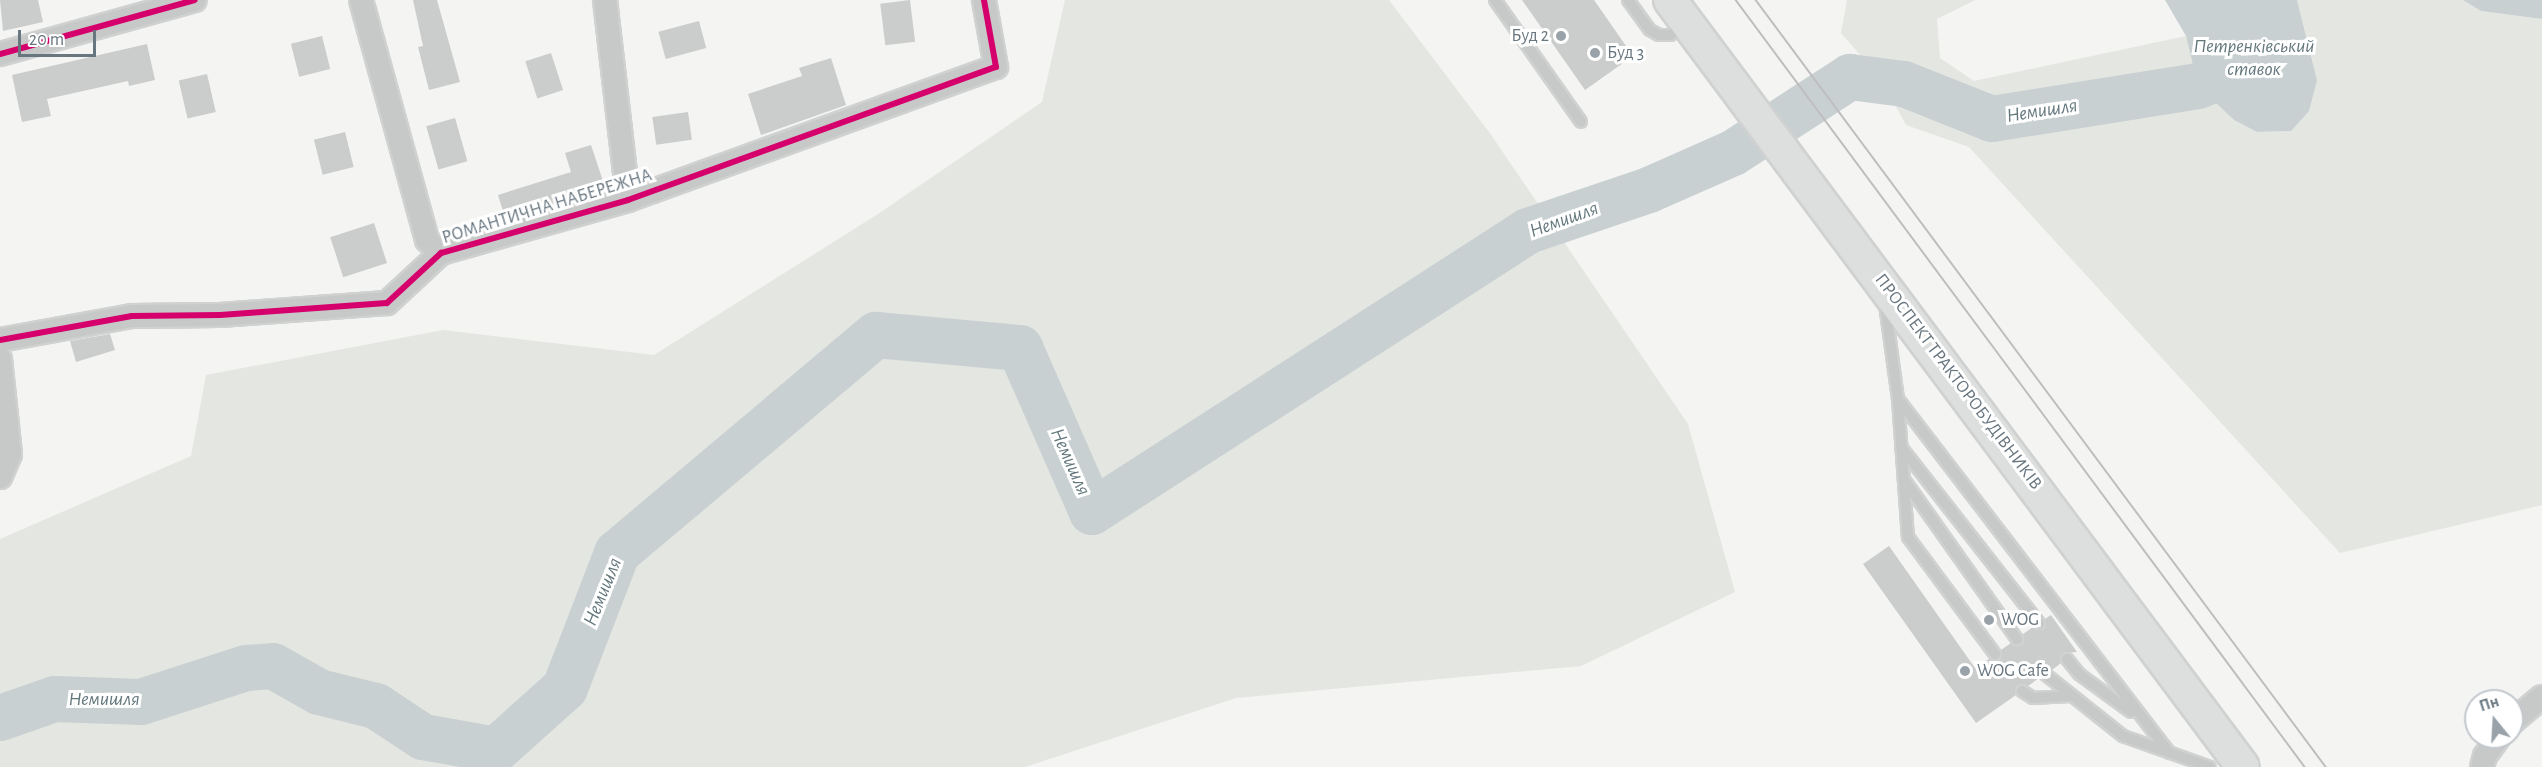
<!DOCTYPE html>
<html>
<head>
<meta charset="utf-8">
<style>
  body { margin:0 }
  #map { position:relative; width:2542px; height:767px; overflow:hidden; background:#f4f4f3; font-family:"Alegreya Sans",sans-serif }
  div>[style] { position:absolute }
  .green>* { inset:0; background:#e3e6e1 }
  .water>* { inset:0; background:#c9d0d2 }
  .river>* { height:46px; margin:-23px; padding:0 23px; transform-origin:23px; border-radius:23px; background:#c9d0d2 }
  .building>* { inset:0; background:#cbcccc; transform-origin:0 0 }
  .roads { filter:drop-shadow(2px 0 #d0d1d1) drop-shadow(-2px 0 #d0d1d1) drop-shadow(0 2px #d0d1d1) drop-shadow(0 -2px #d0d1d1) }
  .lane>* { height:10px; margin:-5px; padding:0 5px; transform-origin:5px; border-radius:5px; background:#c7c9c9 }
  .street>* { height:22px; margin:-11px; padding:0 11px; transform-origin:11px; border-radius:11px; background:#c7c9c9 }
  .secondary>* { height:32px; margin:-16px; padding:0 16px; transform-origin:16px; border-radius:16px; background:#dddede }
  .tram>* { height:1.5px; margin:-0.75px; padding:0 0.75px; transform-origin:0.75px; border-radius:0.75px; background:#bebebf }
  .cycleway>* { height:6px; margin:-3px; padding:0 3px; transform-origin:3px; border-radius:3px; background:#d6006c }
  .dots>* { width:16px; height:16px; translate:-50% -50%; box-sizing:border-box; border:3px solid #fff; border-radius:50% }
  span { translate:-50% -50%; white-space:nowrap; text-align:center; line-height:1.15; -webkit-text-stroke:6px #fff; paint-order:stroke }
  .poi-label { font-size:18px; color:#687680 }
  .right { translate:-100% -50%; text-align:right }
  .left { translate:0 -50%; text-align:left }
  .street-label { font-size:18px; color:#687680 }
  .water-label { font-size:20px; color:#63777d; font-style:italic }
  .north { position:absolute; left:2464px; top:689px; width:60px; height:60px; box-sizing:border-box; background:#fff; border:2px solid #c3c8cc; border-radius:50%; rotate:342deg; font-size:16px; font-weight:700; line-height:24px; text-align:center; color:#687680 }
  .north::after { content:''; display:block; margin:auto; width:21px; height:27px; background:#99a2a8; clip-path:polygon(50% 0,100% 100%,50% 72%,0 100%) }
  .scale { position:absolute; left:18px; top:30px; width:78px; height:27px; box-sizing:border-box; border:3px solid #687680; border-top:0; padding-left:8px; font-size:18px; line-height:21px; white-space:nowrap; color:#687680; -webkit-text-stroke:4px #fff; paint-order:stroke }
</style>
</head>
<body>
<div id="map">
  <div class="green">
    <div style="clip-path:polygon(1065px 0,1389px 0,1489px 132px,1688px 424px,1735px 592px,1581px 666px,1236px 698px,1025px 767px,0 767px,0 539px,191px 456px,206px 375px,443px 330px,654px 355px,878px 214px,1042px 102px)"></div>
    <div style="clip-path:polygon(1847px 0,1975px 0,1937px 19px,1940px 58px,1974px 81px,2186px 36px,2198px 86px,2234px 120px,2257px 132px,2291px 131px,2317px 80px,2297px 0,2463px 0,2481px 11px,2542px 19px,2542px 505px,2340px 553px,1969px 147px,1906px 125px,1881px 79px,1841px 33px)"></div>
  </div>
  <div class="water">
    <div style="clip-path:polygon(2165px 0,2297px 0,2317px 80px,2309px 111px,2291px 131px,2257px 132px,2234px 120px,2198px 86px,2186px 36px)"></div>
    <div style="clip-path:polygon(2463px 0,2542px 0,2542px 19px,2481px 11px)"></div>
  </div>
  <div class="river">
    <div style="left:0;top:718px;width:58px;rotate:-19.1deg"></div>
    <div style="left:55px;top:699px;width:86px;rotate:2deg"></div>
    <div style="left:141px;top:702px;width:110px;rotate:-17.9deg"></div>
    <div style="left:246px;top:668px;width:27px;rotate:-4deg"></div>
    <div style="left:273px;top:666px;width:53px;rotate:29.5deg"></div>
    <div style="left:319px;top:692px;width:59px;rotate:13.8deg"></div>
    <div style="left:376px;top:706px;width:56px;rotate:33.4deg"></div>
    <div style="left:423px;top:737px;width:74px;rotate:10.1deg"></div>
    <div style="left:496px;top:750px;width:93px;rotate:-41.9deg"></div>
    <div style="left:565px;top:688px;width:145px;rotate:-68.9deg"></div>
    <div style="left:617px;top:553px;width:339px;rotate:-40.1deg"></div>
    <div style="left:876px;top:335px;width:145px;rotate:5.2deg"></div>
    <div style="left:1020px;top:348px;width:179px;rotate:66.3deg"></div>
    <div style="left:1092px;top:512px;width:519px;rotate:-32.8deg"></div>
    <div style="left:1528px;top:231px;width:128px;rotate:-18.7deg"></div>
    <div style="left:1649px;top:190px;width:92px;rotate:-23.8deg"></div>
    <div style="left:1733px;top:153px;width:140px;rotate:-33deg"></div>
    <div style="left:1850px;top:77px;width:54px;rotate:7.4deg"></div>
    <div style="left:1904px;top:84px;width:95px;rotate:21.7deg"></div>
    <div style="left:1992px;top:119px;width:209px;rotate:-9.1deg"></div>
    <div style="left:2198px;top:86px;width:31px;rotate:-22deg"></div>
    <div style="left:2227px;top:74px;width:17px;rotate:-45deg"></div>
    <div style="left:2239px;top:62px;width:19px;rotate:-69deg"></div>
    <div style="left:2246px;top:44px;width:44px;rotate:-92.6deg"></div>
  </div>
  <div class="building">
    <div style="clip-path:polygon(0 0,38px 0,43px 22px,3px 31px)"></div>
    <div style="clip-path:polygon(413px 0,437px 0,460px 82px,429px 90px,418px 47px,423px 46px)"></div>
    <div style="left:910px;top:0;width:42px;height:30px;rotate:83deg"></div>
    <div style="clip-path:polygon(1522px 0,1594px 0,1633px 56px,1585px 90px)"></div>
    <div style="left:699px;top:21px;width:28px;height:42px;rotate:75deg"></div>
    <div style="left:322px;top:36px;width:34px;height:32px;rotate:76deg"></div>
    <div style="clip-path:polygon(147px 44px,155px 80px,129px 86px,128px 81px,47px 99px,51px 116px,22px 122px,12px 75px)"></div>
    <div style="left:551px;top:53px;width:39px;height:27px;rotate:72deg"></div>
    <div style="clip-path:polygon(831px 58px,846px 105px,761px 135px,748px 94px,802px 76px,799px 68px)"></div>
    <div style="left:207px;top:74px;width:39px;height:29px;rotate:77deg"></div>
    <div style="left:688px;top:112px;width:28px;height:36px;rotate:82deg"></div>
    <div style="left:455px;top:118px;width:45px;height:30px;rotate:74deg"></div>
    <div style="left:345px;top:132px;width:36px;height:32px;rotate:76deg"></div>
    <div style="clip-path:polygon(591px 145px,605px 187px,506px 221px,498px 195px,571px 172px,565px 153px)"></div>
    <div style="left:374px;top:223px;width:42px;height:46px;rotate:72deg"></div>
    <div style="clip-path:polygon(110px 334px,115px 350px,76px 362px,70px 341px)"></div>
    <div style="clip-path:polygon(1889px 546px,1975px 668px,1989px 659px,1999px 660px,2001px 650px,2011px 643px,2022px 645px,2023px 634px,2033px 627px,2043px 629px,2045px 619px,2051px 615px,2077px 652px,2063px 653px,2061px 663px,2052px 670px,2042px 667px,2039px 678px,2028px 686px,2018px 685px,2016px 695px,1976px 723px,1863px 564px)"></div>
  </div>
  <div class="roads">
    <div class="lane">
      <div style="left:1495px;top:0;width:149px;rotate:54.8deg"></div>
      <div style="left:1628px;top:0;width:37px;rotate:54deg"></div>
      <div style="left:1650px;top:30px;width:10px;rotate:29deg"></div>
      <div style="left:1659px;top:35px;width:11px"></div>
      <div style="left:1670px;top:35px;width:19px;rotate:-28deg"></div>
      <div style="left:1885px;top:304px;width:96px;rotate:82.2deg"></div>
      <div style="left:1898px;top:399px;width:138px;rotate:85.9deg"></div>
      <div style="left:1908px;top:537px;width:146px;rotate:53.4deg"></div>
      <div style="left:1898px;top:399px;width:446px;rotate:52.5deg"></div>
      <div style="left:1901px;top:447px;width:224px;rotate:51.9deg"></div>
      <div style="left:1905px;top:481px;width:194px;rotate:54.7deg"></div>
      <div style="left:2067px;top:659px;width:19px;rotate:51deg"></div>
      <div style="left:2079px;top:674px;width:64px;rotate:36.2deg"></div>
      <div style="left:2045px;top:674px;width:100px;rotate:38.5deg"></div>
      <div style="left:2123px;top:736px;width:92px;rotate:19.6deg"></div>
      <div style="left:2022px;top:691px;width:13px;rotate:32deg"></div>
      <div style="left:2033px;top:698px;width:37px;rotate:-3deg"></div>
    </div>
    <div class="street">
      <div style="left:361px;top:0;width:249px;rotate:74.6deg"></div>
      <div style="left:427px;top:240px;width:19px;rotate:43deg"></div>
      <div style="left:605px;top:0;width:201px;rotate:83.4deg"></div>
      <div style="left:0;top:54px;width:202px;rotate:-15.5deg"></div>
      <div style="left:0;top:340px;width:134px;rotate:-10.3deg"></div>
      <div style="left:132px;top:316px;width:88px;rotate:-0.7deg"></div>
      <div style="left:220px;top:315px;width:167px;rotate:-4.1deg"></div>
      <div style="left:387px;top:303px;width:74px;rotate:-42.8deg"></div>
      <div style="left:441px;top:253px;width:194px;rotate:-15.8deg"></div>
      <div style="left:628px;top:200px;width:391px;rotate:-19.9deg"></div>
      <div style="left:996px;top:67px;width:68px;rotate:-100.2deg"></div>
      <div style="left:0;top:359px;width:96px;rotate:84deg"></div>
      <div style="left:10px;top:454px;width:25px;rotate:113deg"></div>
      <div style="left:2512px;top:722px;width:39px;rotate:-40deg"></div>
      <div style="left:2482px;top:767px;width:11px;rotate:-75deg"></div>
      <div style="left:2485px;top:756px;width:24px;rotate:-54deg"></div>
    </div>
    <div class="secondary">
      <div style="left:1670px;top:0;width:957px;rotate:53.24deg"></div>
    </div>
  </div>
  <div class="tram">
    <div style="left:1736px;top:0;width:955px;rotate:53.43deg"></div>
    <div style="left:1756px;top:0;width:956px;rotate:53.38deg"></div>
  </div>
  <div class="cycleway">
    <div style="left:0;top:54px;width:202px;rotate:-15.5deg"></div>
    <div style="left:0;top:340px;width:134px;rotate:-10.3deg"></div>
    <div style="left:132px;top:316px;width:88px;rotate:-0.7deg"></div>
    <div style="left:220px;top:315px;width:167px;rotate:-4.1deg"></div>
    <div style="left:387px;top:303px;width:74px;rotate:-42.8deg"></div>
    <div style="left:441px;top:253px;width:194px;rotate:-15.8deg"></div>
    <div style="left:628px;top:200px;width:391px;rotate:-19.9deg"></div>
    <div style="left:996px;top:67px;width:68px;rotate:-100.2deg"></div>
  </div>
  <div class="dots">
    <div style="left:1561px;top:36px;background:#99a2a8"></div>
    <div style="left:1595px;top:53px;background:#99a2a8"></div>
    <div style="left:1989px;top:620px;background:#99a2a8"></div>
    <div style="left:1965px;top:671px;background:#99a2a8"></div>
  </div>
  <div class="poi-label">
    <span class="right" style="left:1549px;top:36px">Буд 2</span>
    <span class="left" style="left:1607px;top:53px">Буд 3</span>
    <span class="left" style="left:2001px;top:620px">WOG</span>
    <span class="left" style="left:1977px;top:671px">WOG Cafe</span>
  </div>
  <div class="street-label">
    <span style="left:547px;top:207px;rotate:-17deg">РОМАНТИЧНА НАБЕРЕЖНА</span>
    <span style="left:1958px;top:382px;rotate:53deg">ПРОСПЕКТ ТРАКТОРОБУДІВНИКІВ</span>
  </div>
  <div class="water-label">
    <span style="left:2254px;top:58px">Петренківський<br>ставок</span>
    <span style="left:2042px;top:111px;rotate:-9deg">Немишля</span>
    <span style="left:1564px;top:220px;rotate:-20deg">Немишля</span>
    <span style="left:1070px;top:462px;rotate:66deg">Немишля</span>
    <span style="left:603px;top:592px;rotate:-68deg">Немишля</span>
    <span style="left:104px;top:699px">Немишля</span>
  </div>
  <div class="north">Пн</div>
  <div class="scale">20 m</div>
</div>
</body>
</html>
